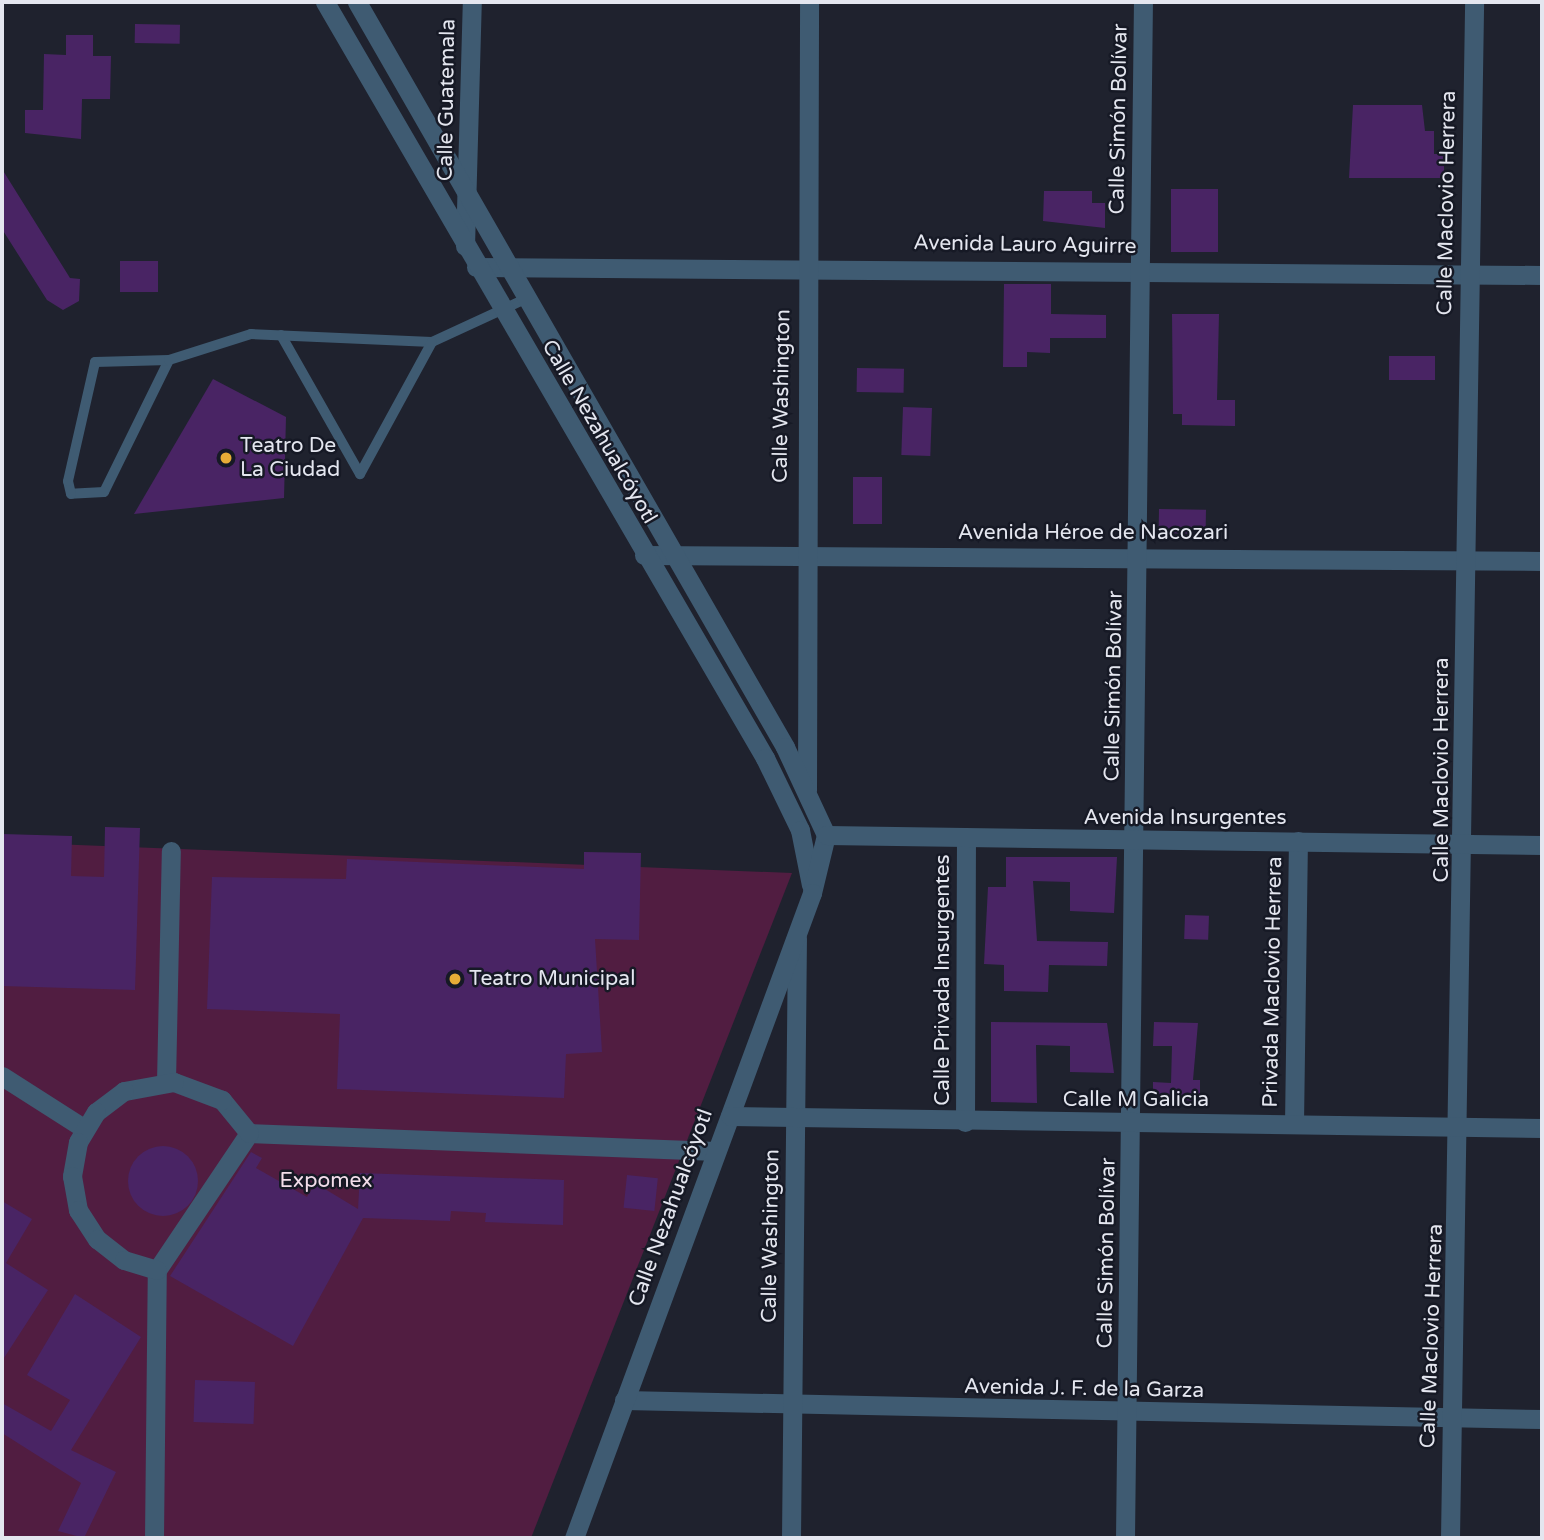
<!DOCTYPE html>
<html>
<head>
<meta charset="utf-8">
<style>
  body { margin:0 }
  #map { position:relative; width:1544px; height:1540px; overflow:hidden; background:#1f222e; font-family:"Varela Round",sans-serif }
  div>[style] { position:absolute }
  .green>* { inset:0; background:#511d41 }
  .building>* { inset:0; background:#492464; transform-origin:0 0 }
  .round { border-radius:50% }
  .service>* { height:10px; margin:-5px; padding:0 5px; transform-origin:5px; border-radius:5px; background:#3f5b72 }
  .minor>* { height:19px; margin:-9.5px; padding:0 9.5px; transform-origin:9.5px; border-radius:9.5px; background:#3f5b72 }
  .tertiary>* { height:19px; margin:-9.5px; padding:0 9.5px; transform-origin:9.5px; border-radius:9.5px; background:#3f5b72 }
  .dots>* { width:19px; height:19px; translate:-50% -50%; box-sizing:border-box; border:4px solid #161925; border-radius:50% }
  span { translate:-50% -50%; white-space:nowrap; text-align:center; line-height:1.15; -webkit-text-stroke:5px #161925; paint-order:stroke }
  .street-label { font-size:21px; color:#e4e6ef }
  .poi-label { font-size:21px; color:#e4e6ef }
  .left { translate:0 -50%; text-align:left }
  .park-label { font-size:21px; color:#f2ddea }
  .frame { position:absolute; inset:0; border:4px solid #e4e6ef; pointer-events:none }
</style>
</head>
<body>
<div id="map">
  <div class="green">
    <div style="clip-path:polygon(2px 842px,792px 873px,531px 1538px,2px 1538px)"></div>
  </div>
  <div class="building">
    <div style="left:135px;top:24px;width:45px;height:19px;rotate:1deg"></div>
    <div style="clip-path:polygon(66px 35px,93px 35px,93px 56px,111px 56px,110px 99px,82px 99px,81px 139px,25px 133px,25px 110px,43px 110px,44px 54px,66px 55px)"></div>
    <div style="clip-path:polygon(1353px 105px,1422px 105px,1425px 131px,1434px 131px,1434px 154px,1444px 154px,1444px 178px,1349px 178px)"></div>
    <div style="clip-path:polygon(2px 169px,70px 278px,80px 279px,79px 301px,63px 310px,47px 300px,2px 229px)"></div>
    <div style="left:1171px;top:189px;width:47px;height:63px"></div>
    <div style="clip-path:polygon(1044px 191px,1092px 191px,1092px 203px,1105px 203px,1105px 228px,1043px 221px)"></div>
    <div style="left:120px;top:261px;width:38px;height:31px"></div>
    <div style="clip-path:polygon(1004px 284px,1051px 284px,1051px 314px,1106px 315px,1106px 338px,1050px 338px,1050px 353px,1027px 352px,1027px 367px,1003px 367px)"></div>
    <div style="clip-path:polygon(1172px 314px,1219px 314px,1217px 400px,1235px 400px,1235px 426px,1182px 425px,1182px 414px,1173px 414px)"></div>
    <div style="left:1389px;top:356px;width:46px;height:24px"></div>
    <div style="left:857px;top:368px;width:47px;height:24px;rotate:1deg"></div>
    <div style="clip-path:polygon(213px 379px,286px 417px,284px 498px,134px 514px)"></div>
    <div style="left:903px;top:407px;width:29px;height:48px;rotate:2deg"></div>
    <div style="left:853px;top:477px;width:29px;height:47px"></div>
    <div style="left:1159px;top:509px;width:47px;height:24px;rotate:1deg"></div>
    <div style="clip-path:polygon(105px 827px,140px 828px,135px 990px,2px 986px,2px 834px,72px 836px,71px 876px,104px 877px)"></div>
    <div style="clip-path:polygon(584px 852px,641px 853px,639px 940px,595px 939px,602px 1052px,566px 1054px,564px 1098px,337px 1089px,340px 1014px,207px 1009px,212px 877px,346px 879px,347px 859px,584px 869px)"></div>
    <div style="clip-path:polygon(1006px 857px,1117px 857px,1114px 913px,1070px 911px,1070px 882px,1033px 881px,1037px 941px,1108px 942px,1107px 966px,1049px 965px,1048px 992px,1004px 991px,1004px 965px,984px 964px,988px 887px,1006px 887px)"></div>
    <div style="left:1185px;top:915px;width:24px;height:24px;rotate:2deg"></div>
    <div style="clip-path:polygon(991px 1022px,1107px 1023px,1114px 1073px,1070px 1072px,1070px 1046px,1036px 1045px,1037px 1103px,991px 1102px)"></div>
    <div style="clip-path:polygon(1154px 1022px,1198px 1023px,1193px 1080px,1200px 1080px,1200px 1101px,1153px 1098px,1153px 1082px,1171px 1083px,1172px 1046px,1153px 1046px)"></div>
    <div class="round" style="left:128px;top:1146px;width:70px;height:70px"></div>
    <div style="clip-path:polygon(251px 1152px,262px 1158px,256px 1168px,307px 1197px,315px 1183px,358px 1209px,360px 1173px,564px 1180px,563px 1225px,485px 1222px,486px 1213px,451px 1211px,450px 1221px,363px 1218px,293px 1346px,170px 1276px)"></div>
    <div style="left:627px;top:1175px;width:31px;height:33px;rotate:6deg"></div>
    <div style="clip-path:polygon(2px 1201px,32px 1219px,6px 1263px,48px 1290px,2px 1361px)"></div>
    <div style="clip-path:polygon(75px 1294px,141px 1337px,71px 1450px,116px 1472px,84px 1538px,58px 1531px,81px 1483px,2px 1433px,2px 1403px,51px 1431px,70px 1400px,27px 1375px)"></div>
    <div style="left:195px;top:1380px;width:60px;height:42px;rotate:2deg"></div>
  </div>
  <div class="service">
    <div style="left:281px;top:335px;width:160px;rotate:60.4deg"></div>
    <div style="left:169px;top:360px;width:147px;rotate:116.2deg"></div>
    <div style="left:104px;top:492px;width:33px;rotate:177deg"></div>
    <div style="left:71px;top:494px;width:13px;rotate:-103deg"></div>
    <div style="left:68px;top:481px;width:122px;rotate:-77.2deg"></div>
    <div style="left:95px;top:362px;width:74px;rotate:-1.5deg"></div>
    <div style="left:169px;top:360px;width:86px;rotate:-17.6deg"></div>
    <div style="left:251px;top:334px;width:181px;rotate:2.5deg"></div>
    <div style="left:432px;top:342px;width:102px;rotate:-24.8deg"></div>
    <div style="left:360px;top:474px;width:150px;rotate:-61.4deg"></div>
  </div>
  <div class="minor">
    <div style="left:465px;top:246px;width:244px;rotate:-88.4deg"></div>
    <div style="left:476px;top:267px;width:1066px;rotate:0.43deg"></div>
    <div style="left:644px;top:555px;width:898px;rotate:0.38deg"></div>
    <div style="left:807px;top:790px;width:788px;rotate:-89.85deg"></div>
    <div style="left:2px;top:1076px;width:98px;rotate:32.6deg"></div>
    <div style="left:166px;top:1082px;width:231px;rotate:-88.8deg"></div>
    <div style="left:965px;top:1122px;width:283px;rotate:-89.8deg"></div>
    <div style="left:1294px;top:1124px;width:283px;rotate:-89.2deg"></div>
    <div style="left:249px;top:1133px;width:467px;rotate:2.2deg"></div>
    <div style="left:624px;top:1400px;width:918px;rotate:1.19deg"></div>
    <div style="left:154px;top:1538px;width:268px;rotate:-89.4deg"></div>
    <div style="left:157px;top:1270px;width:165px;rotate:-56.1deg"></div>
    <div style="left:249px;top:1133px;width:43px;rotate:-129.3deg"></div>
    <div style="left:222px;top:1100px;width:51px;rotate:-159.4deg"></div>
    <div style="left:174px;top:1082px;width:51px;rotate:169.8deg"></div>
    <div style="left:124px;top:1091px;width:35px;rotate:143deg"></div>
    <div style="left:96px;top:1112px;width:35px;rotate:121deg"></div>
    <div style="left:78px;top:1142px;width:35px;rotate:100deg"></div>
    <div style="left:72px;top:1176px;width:35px;rotate:80deg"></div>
    <div style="left:78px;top:1210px;width:35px;rotate:57deg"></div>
    <div style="left:97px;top:1239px;width:34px;rotate:38deg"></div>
    <div style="left:124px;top:1260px;width:34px;rotate:17deg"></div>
    <div style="left:791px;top:1538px;width:600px;rotate:-89.43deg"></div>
    <div style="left:1125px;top:1538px;width:1536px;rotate:-89.33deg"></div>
    <div style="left:1450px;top:1538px;width:1536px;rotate:-89.1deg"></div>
  </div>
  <div class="tertiary">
    <div style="left:325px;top:2px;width:875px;rotate:59.8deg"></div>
    <div style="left:765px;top:758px;width:80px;rotate:64.1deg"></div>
    <div style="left:800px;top:830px;width:56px;rotate:78.7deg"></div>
    <div style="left:357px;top:2px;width:859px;rotate:60.12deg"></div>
    <div style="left:785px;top:747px;width:97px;rotate:65deg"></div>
    <div style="left:826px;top:835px;width:60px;rotate:103.6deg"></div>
    <div style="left:812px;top:893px;width:688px;rotate:110.25deg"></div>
    <div style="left:826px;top:835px;width:716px;rotate:0.8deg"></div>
    <div style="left:730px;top:1116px;width:812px;rotate:0.85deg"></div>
  </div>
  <div class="dots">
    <div style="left:226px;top:458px;background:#e7ac37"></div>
    <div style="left:455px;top:979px;background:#e7ac37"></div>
  </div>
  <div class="street-label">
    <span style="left:447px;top:100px;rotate:-89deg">Calle Guatemala</span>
    <span style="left:1119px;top:119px;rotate:-89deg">Calle Simón Bolívar</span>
    <span style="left:1447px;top:203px;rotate:-89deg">Calle Maclovio Herrera</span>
    <span style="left:1025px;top:245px;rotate:1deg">Avenida Lauro Aguirre</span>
    <span style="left:782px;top:396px;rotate:-89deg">Calle Washington</span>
    <span style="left:599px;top:432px;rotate:60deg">Calle Nezahualcóyotl</span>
    <span style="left:1093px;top:533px">Avenida Héroe de Nacozari</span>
    <span style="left:1114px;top:686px;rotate:-89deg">Calle Simón Bolívar</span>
    <span style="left:1442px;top:770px;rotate:-90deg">Calle Maclovio Herrera</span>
    <span style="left:1185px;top:818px">Avenida Insurgentes</span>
    <span style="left:943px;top:980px;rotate:-90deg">Calle Privada Insurgentes</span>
    <span style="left:1273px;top:982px;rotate:-89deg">Privada Maclovio Herrera</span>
    <span style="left:1136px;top:1100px">Calle M Galicia</span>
    <span style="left:671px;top:1208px;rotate:-70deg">Calle Nezahualcóyotl</span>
    <span style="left:771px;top:1236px;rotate:-89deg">Calle Washington</span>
    <span style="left:1107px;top:1253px;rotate:-89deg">Calle Simón Bolívar</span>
    <span style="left:1432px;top:1336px;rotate:-88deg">Calle Maclovio Herrera</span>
    <span style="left:1084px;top:1389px;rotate:1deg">Avenida J. F. de la Garza</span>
  </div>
  <div class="poi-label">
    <span class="left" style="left:240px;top:458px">Teatro De<br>La Ciudad</span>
    <span class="left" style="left:469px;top:979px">Teatro Municipal</span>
  </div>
  <div class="park-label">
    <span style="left:326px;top:1181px">Expomex</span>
  </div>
  <div class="frame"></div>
</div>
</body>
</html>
